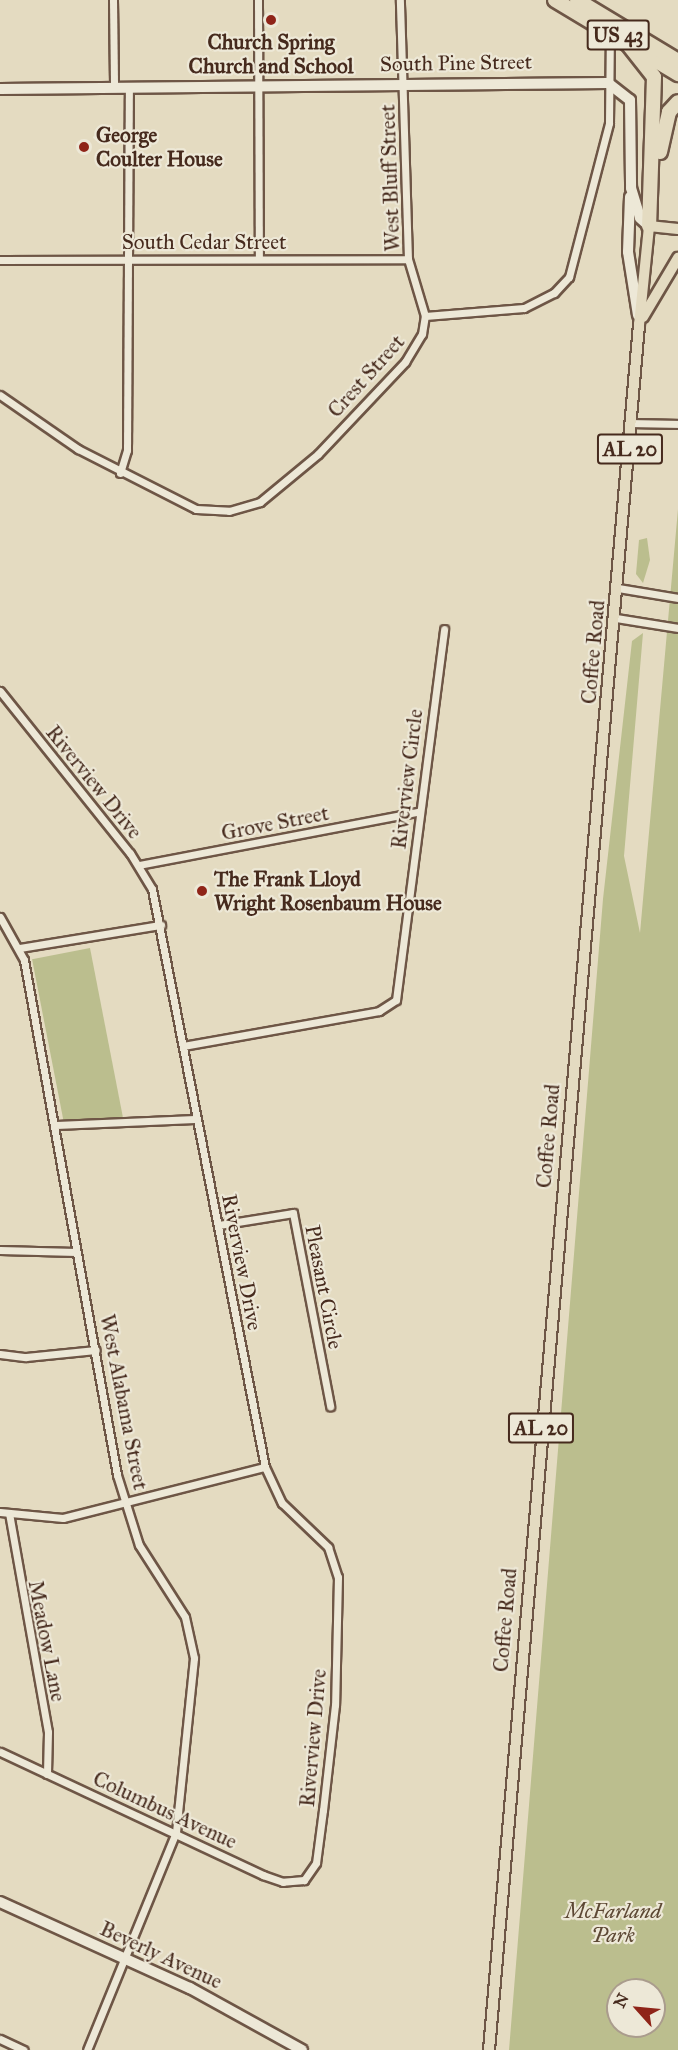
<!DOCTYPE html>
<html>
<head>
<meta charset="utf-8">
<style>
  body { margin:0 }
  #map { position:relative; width:678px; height:2050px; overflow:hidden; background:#e4dbc1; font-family:"IM FELL Great Primer",serif }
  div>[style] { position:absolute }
  .green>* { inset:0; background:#bbbe8e; transform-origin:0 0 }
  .roads { filter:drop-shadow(2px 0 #6e5646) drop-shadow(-2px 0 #6e5646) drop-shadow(0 2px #6e5646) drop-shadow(0 -2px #6e5646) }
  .street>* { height:7px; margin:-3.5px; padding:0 3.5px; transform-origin:3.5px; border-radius:3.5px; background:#ede8d7 }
  .secondary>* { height:10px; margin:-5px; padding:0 5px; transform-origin:5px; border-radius:5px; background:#ede8d7 }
  .primary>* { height:10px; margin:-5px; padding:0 5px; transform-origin:5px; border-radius:5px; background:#e4dbc1 }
  .highway>* { height:14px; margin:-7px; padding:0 7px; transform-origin:7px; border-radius:7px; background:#e4dbc1 }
  .dots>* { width:16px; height:16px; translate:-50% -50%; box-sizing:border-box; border:3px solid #ede8d7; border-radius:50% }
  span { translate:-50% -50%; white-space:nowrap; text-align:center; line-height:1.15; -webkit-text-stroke:4.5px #ede8d7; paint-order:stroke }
  .shield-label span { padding:2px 4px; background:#ede8d7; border:2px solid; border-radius:4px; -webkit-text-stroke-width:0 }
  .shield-label { font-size:20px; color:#462a1d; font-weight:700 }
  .poi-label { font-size:21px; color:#462a1d; font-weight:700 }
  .left { translate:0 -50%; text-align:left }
  .street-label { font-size:21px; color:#462a1d }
  .park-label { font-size:21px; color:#5d4834; font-style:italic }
  .north { position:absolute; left:606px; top:1978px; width:60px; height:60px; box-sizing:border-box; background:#ede8d7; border:2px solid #aa9c8d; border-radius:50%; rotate:297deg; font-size:16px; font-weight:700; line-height:24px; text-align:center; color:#462a1d }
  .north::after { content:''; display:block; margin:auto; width:21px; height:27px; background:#8f2418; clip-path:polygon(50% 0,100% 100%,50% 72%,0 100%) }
</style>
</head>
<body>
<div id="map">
  <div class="green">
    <div style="clip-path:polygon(evenodd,678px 509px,678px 2050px,509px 2050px,603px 899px,632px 641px,643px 633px,624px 856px,640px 933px,678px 509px,618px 1990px,654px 1990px,654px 2026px,618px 2026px,618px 1990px)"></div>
    <div style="clip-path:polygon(647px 538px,650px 560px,643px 583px,636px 574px,639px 540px)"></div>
    <div style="left:90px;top:948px;width:172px;height:59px;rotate:79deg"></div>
  </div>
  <div class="roads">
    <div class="street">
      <div style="left:113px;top:0;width:88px;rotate:89.3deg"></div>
      <div style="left:258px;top:0;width:259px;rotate:89.8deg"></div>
      <div style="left:0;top:260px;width:408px;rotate:-0.1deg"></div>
      <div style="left:425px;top:316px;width:99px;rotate:-4.6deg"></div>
      <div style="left:524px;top:308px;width:34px;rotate:-27deg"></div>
      <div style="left:554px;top:293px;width:22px;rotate:-47deg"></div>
      <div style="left:569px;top:277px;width:159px;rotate:-75.4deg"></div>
      <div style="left:609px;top:123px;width:90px;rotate:-89.4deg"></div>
      <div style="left:0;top:395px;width:95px;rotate:34.7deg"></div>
      <div style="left:78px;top:449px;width:132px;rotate:27deg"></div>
      <div style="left:196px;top:509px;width:33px;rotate:3deg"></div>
      <div style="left:229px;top:511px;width:32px;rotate:-16deg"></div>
      <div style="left:260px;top:502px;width:75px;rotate:-39.6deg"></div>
      <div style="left:318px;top:454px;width:127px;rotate:-46.6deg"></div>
      <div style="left:405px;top:362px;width:33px;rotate:-59deg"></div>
      <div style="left:422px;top:334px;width:18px;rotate:-81deg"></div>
      <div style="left:425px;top:316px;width:59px;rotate:-106.6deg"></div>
      <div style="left:408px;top:259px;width:259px;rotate:-91.8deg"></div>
      <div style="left:632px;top:423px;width:46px;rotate:1.2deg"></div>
      <div style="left:120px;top:473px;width:24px;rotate:-73deg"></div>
      <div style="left:127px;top:450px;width:363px;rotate:-89.7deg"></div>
      <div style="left:618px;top:588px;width:61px;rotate:9.5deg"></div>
      <div style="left:616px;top:618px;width:63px;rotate:9.2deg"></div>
      <div style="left:0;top:691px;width:208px;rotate:51.3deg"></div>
      <div style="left:130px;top:853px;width:42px;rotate:58.6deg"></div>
      <div style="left:152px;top:889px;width:589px;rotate:78.94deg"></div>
      <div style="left:265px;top:1467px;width:40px;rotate:65deg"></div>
      <div style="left:282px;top:1503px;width:64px;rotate:43.7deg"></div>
      <div style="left:328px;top:1547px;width:32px;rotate:72deg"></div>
      <div style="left:338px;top:1577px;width:128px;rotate:91.3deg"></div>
      <div style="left:335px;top:1705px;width:106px;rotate:96.5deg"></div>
      <div style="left:323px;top:1810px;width:53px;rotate:97.5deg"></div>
      <div style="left:316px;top:1863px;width:21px;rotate:125deg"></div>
      <div style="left:304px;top:1880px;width:21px;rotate:175deg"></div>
      <div style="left:283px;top:1882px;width:21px;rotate:-161deg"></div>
      <div style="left:263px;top:1875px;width:290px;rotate:-154.9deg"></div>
      <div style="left:139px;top:865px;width:284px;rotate:-10.8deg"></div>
      <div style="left:0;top:917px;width:49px;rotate:60.8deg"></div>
      <div style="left:24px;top:960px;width:523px;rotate:79.76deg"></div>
      <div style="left:117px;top:1475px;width:73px;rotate:72.6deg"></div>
      <div style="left:139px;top:1545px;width:85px;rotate:57.4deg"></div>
      <div style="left:185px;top:1617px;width:42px;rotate:77.6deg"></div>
      <div style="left:194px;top:1658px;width:175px;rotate:95.9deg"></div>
      <div style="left:176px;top:1832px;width:235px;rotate:112.2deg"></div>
      <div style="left:20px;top:948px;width:143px;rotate:-9.3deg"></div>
      <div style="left:183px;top:1046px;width:199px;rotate:-10.1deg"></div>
      <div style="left:379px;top:1011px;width:20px;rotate:-33deg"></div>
      <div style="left:396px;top:1000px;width:374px;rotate:-82.6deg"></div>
      <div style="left:54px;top:1125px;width:143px;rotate:-2.4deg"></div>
      <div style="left:219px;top:1225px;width:75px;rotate:-9.2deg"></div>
      <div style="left:293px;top:1213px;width:197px;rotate:79.1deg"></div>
      <div style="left:0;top:1250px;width:76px;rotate:1.5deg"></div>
      <div style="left:0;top:1354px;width:26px;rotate:7deg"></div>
      <div style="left:26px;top:1357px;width:70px;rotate:-5.7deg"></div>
      <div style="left:0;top:1512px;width:63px;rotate:5.4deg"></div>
      <div style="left:63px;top:1518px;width:208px;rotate:-14.2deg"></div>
      <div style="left:9px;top:1513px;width:222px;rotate:79.9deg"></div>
      <div style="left:48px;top:1732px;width:42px;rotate:91.4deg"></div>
      <div style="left:0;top:2039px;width:26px;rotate:25deg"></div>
    </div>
    <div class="secondary">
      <div style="left:0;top:89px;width:608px;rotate:-0.57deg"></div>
      <div style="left:608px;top:83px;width:28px;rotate:38deg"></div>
      <div style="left:630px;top:100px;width:88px;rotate:89.3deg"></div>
      <div style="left:631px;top:188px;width:31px;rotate:73deg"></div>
      <div style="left:640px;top:218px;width:12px;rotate:42deg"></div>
      <div style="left:630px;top:197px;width:55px;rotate:92.1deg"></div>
      <div style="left:628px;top:252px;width:64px;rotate:81deg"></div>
      <div style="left:0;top:1902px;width:209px;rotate:24.4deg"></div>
      <div style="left:190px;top:1988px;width:128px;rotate:29deg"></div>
    </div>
    <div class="primary">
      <div style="left:643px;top:317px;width:69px;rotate:-59.3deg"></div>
      <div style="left:489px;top:2050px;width:1732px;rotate:-85.03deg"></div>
      <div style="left:639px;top:325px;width:100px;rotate:-84.2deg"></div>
      <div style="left:649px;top:226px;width:29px;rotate:6deg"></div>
    </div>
    <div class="highway">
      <div style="left:555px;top:0;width:144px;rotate:31deg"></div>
      <div style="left:577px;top:0;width:118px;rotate:31.1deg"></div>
      <div style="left:624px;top:39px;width:48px;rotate:51.7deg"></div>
      <div style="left:654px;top:77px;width:149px;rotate:91.9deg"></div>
      <div style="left:660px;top:152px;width:41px;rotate:-77.3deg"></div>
      <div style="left:669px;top:112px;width:13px;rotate:-48deg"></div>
    </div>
  </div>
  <div class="dots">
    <div style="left:271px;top:20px;background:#8f2418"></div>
    <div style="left:84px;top:147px;background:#8f2418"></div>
    <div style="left:202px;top:891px;background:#8f2418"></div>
  </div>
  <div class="shield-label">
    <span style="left:618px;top:35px">US 43</span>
    <span style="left:630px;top:449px">AL 20</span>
    <span style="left:541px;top:1428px">AL 20</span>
  </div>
  <div class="poi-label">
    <span style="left:271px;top:54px">Church Spring<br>Church and School</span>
    <span class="left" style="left:96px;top:147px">George<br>Coulter House</span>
    <span class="left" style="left:214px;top:891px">The Frank Lloyd<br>Wright Rosenbaum House</span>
  </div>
  <div class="street-label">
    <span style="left:456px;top:63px;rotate:-1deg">South Pine Street</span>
    <span style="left:390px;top:178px;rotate:-92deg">West Bluff Street</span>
    <span style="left:204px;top:242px">South Cedar Street</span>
    <span style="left:366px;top:376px;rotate:-48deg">Crest Street</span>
    <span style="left:593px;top:652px;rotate:-85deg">Coffee Road</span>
    <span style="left:407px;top:779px;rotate:-83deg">Riverview Circle</span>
    <span style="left:94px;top:782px;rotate:51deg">Riverview Drive</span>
    <span style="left:275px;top:823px;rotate:-11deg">Grove Street</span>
    <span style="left:548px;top:1136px;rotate:-85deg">Coffee Road</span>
    <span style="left:242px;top:1262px;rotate:79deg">Riverview Drive</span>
    <span style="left:324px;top:1287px;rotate:79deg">Pleasant Circle</span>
    <span style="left:124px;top:1402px;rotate:79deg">West Alabama Street</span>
    <span style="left:505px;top:1620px;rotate:-85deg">Coffee Road</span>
    <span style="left:47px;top:1641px;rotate:79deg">Meadow Lane</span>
    <span style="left:313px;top:1738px;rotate:-85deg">Riverview Drive</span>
    <span style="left:165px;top:1810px;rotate:25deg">Columbus Avenue</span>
    <span style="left:161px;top:1955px;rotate:25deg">Beverly Avenue</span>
  </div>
  <div class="park-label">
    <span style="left:613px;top:1923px">McFarland<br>Park</span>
  </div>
  <div class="north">N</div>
</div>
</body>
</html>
